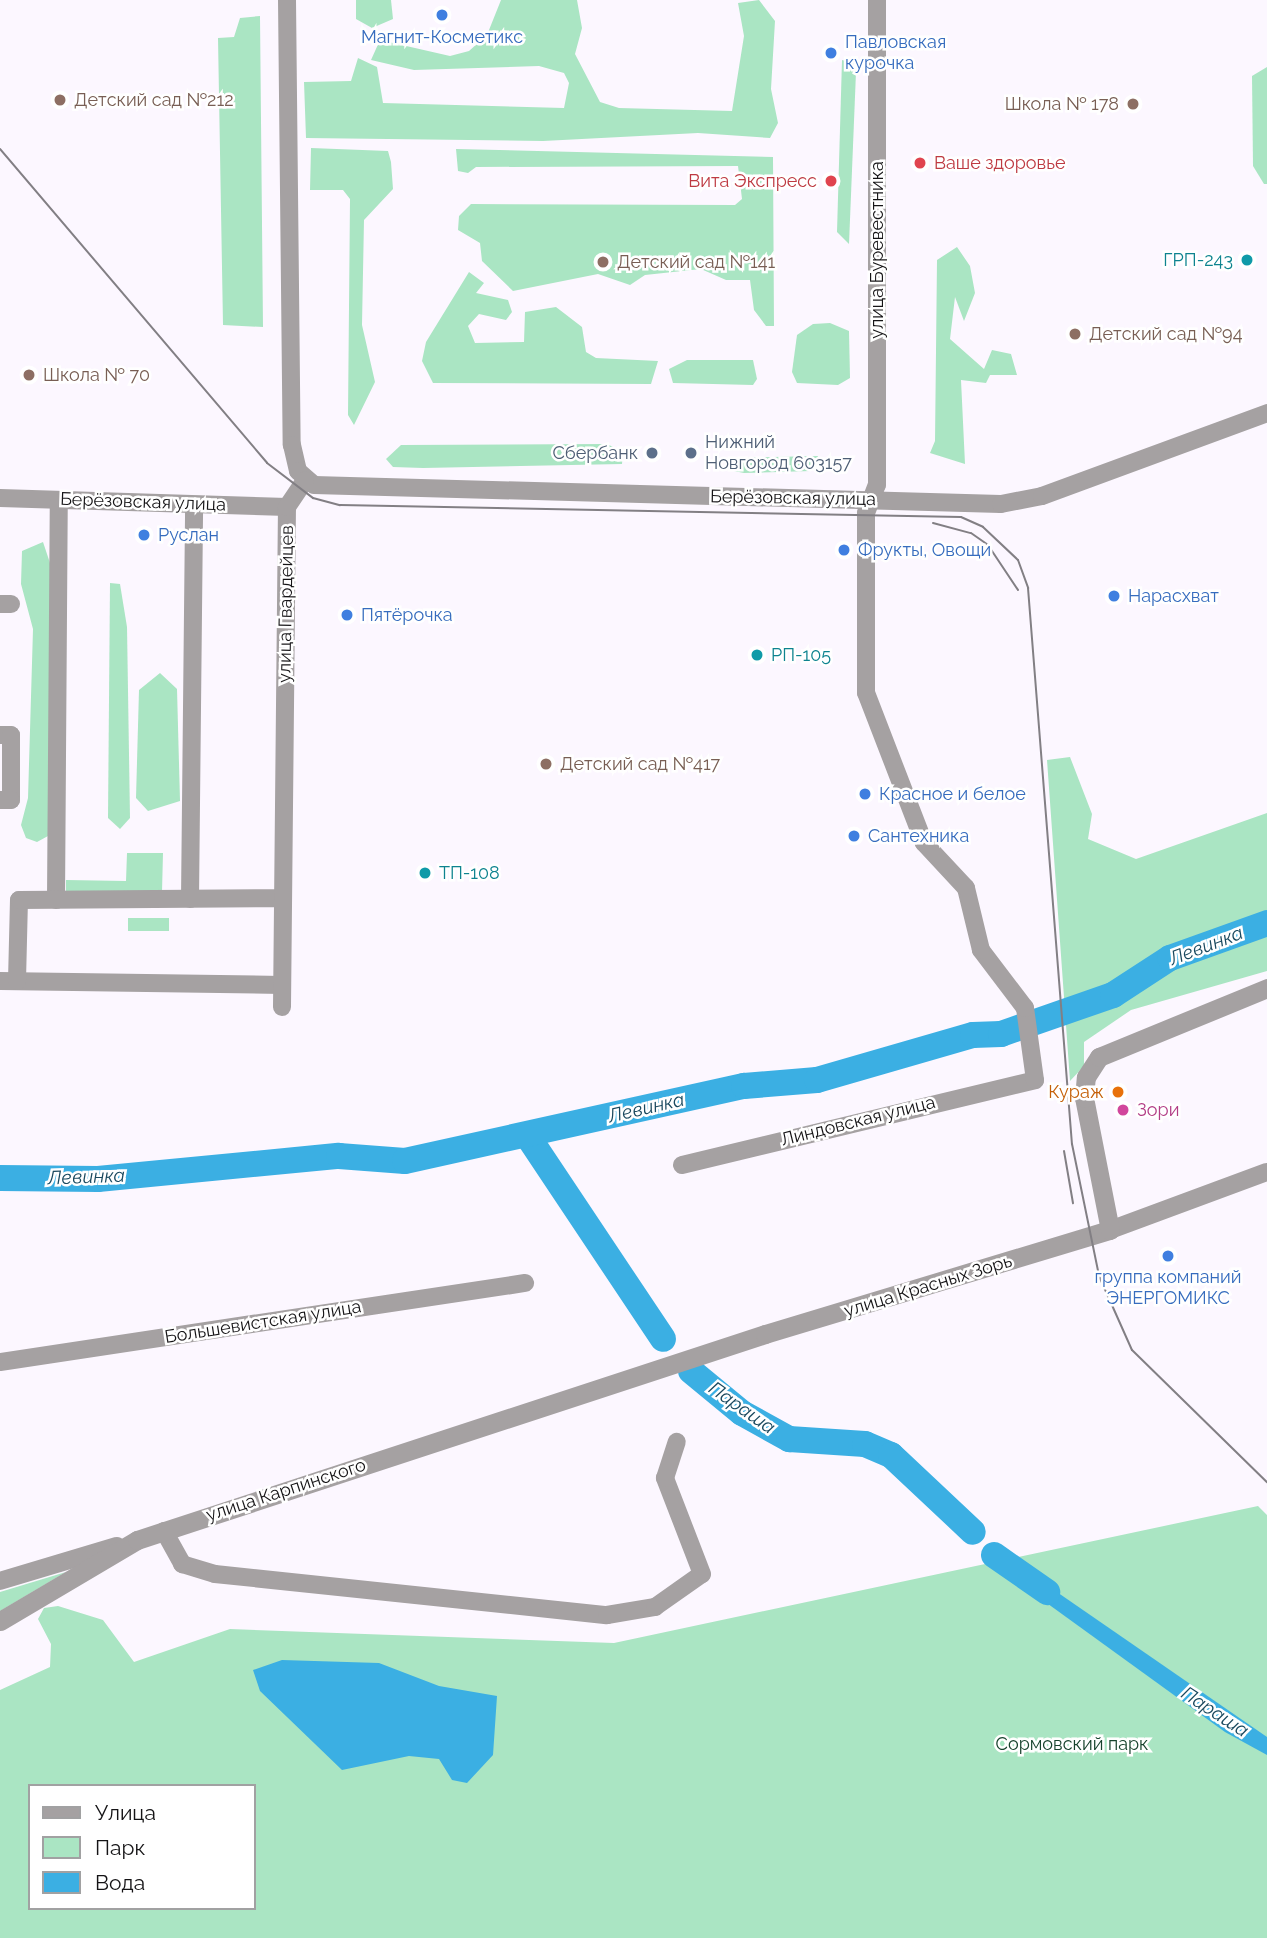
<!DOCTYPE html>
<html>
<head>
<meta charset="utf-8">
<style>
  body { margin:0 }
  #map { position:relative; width:1267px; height:1938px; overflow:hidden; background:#fcf7ff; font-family:Raleway,sans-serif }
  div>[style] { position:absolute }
  .green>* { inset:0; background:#aae5c3; transform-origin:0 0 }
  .water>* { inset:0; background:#3bafe3 }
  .river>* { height:26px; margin:-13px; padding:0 13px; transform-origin:13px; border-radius:13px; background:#3bafe3 }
  .minor>* { height:18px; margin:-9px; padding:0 9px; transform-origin:9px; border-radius:9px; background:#a5a1a2 }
  .tertiary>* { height:19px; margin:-9.5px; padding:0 9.5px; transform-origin:9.5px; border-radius:9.5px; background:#a5a1a2 }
  .tram>* { height:2px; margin:-1px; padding:0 1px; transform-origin:1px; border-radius:1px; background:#827f84 }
  .dots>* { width:19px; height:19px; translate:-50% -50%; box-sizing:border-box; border:4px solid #fff; border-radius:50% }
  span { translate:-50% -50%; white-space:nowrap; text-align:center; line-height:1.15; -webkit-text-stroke:5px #fff; paint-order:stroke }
  .shop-label { font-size:18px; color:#366cbe }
  .left { translate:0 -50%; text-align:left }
  .education-label { font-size:18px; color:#785e54 }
  .right { translate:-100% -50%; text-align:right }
  .health-label { font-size:18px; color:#be3a42 }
  .street-label { font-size:18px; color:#151416 }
  .culture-label { font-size:18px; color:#0d838f }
  .service-label { font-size:18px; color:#4e5e75 }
  .food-label { font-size:18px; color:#c56008 }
  .hotel-label { font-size:18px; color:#b23c85 }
  .park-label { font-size:18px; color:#17432d }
  .water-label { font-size:19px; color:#19485e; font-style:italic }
  .legend { position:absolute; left:28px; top:1784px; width:228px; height:126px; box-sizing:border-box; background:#fff; border:2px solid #a1a1a2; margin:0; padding:9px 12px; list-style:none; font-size:21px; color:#151416 }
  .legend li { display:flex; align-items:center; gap:14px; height:35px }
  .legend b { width:35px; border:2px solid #a1a1a2 }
</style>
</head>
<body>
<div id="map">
  <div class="green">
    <div style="clip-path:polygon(356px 0,391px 0,393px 19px,372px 28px,356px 19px)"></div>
    <div style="clip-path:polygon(501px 0,577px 0,582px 28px,575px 54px,600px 102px,619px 108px,732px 111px,744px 36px,738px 3px,759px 0,775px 21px,771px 89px,778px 123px,770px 138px,698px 133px,543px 141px,306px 138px,304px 82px,351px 81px,358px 58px,377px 67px,383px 103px,564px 108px,569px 83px,564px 73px,539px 66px,414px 70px,371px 60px,380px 40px,450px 56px,469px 51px,487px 35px)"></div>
    <div style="clip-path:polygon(260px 16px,263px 327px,223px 325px,218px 38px,234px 37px,240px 18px)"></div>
    <div style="clip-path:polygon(842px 60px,853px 63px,856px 72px,849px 244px,837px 232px)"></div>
    <div style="clip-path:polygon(1267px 67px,1267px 184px,1264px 184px,1253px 166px,1252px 76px)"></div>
    <div style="clip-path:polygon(311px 148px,388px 151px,391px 162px,393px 189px,364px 220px,362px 325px,375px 382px,354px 425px,348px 415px,350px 199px,343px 190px,310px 190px)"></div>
    <div style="clip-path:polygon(456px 149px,773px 157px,774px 326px,766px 326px,754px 310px,750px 280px,726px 280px,701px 269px,645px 275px,630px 285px,598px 274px,513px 291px,482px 261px,480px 243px,458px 230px,459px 216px,471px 204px,735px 205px,742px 199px,738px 166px,476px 167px,468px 173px,458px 171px)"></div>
    <div style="clip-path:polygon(957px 247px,970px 266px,975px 293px,964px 321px,955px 297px,950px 339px,984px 369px,992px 350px,1011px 354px,1017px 375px,990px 375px,986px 383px,961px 380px,965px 464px,930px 453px,935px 441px,937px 260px)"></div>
    <div style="clip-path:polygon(469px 272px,484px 283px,476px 293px,508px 300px,512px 312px,506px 320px,479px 314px,468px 326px,475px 343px,524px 342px,525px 312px,556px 307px,582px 327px,586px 352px,596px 358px,658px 361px,651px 384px,433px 383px,422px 361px,426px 342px)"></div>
    <div style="clip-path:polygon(830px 323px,849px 331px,850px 378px,838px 385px,797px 383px,792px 372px,797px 335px,813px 324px)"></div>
    <div style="clip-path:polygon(687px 360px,753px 360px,757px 379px,753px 385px,673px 383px,669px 369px)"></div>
    <div style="clip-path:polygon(607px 444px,623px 452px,622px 464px,423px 468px,393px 467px,386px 459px,401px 445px)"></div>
    <div style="clip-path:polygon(818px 456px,811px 471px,744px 473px,734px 471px,732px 458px)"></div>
    <div style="clip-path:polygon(43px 542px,51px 566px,48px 836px,37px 842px,26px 838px,21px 825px,28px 798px,33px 629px,21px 584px,22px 551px)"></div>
    <div style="clip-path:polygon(110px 583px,120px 584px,127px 627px,130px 818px,120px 829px,108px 818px)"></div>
    <div style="clip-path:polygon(160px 673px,177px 689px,180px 801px,148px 811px,136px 798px,139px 690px)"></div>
    <div style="clip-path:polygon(1070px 757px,1092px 814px,1088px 839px,1136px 859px,1267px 813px,1267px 971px,1131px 1010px,1084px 1042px,1084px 1066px,1070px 1081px,1047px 760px)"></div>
    <div style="clip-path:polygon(127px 853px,163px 853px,162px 892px,66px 892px,66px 880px,126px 881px)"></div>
    <div style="left:128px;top:918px;width:41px;height:13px"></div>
    <div style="clip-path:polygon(evenodd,1258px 1506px,1267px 1515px,1267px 1938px,0 1938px,0 1690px,50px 1667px,51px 1644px,38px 1619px,44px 1608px,58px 1606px,103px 1620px,134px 1662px,230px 1629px,614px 1643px,1258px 1506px,30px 1786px,254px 1786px,254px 1908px,30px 1908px,30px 1786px)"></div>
    <div style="clip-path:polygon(66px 1572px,0 1611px,0 1592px)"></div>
  </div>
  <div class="water">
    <div style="clip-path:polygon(1025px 1570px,1267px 1737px,1267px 1755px,1225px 1732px,1008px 1575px)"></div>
    <div style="clip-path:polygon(282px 1660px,379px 1663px,439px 1686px,497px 1696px,493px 1755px,467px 1783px,452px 1780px,439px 1759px,409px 1756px,342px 1770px,260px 1691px,253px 1670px)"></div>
  </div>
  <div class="river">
    <div style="left:527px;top:1135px;width:245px;rotate:56.3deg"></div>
    <div style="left:0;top:1178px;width:98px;rotate:0.6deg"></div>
    <div style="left:98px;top:1179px;width:242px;rotate:-5.5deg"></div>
    <div style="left:339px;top:1156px;width:66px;rotate:4.3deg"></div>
    <div style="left:405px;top:1161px;width:347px;rotate:-12.5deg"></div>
    <div style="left:744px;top:1086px;width:73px;rotate:-4.7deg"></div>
    <div style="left:817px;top:1080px;width:162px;rotate:-16.1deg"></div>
    <div style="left:973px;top:1035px;width:28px;rotate:-2deg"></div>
    <div style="left:1001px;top:1034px;width:119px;rotate:-19.2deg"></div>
    <div style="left:1113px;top:995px;width:68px;rotate:-33deg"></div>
    <div style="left:1170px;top:958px;width:103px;rotate:-19.8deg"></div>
    <div style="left:691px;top:1371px;width:66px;rotate:39.5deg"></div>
    <div style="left:742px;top:1413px;width:54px;rotate:29deg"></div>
    <div style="left:789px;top:1439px;width:76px;rotate:3.8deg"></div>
    <div style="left:865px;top:1444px;width:28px;rotate:23deg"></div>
    <div style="left:891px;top:1455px;width:112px;rotate:43.2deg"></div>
    <div style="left:994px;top:1555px;width:65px;rotate:34.9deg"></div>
  </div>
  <div class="minor">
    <div style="left:287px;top:0;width:445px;rotate:89.4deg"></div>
    <div style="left:292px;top:445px;width:27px;rotate:77deg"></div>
    <div style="left:298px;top:471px;width:21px;rotate:41deg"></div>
    <div style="left:314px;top:485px;width:687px;rotate:1.58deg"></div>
    <div style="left:1001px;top:504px;width:42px;rotate:-11deg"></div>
    <div style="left:1042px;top:496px;width:240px;rotate:-20.2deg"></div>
    <div style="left:0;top:498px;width:287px;rotate:1.8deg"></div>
    <div style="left:0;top:604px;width:11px"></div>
    <div style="left:0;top:735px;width:11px"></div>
    <div style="left:11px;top:735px;width:65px;rotate:90deg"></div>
    <div style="left:11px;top:800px;width:11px;rotate:180deg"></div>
    <div style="left:190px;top:899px;width:394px;rotate:-89.4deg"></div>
    <div style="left:56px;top:900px;width:397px;rotate:-89.6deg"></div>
    <div style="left:0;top:981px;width:282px;rotate:0.8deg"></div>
    <div style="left:17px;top:981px;width:81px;rotate:-88.6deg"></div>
    <div style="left:19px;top:900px;width:264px;rotate:-0.4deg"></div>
    <div style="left:282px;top:1007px;width:500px;rotate:-89.43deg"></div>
    <div style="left:287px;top:507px;width:32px;rotate:-56deg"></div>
    <div style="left:682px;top:1165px;width:363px;rotate:-13.5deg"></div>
    <div style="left:1035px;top:1080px;width:73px;rotate:-97.9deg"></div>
    <div style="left:1025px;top:1008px;width:73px;rotate:-127.2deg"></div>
    <div style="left:981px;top:950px;width:64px;rotate:-103.6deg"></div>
    <div style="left:966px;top:888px;width:62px;rotate:-133deg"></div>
    <div style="left:924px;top:843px;width:161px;rotate:-111.1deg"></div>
    <div style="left:866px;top:693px;width:180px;rotate:-90deg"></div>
    <div style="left:866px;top:513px;width:30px;rotate:-69deg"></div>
    <div style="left:877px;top:485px;width:485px;rotate:-90deg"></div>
    <div style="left:1110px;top:1230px;width:167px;rotate:-20.3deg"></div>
    <div style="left:0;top:1362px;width:531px;rotate:-8.56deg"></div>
    <div style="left:164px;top:1531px;width:38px;rotate:61deg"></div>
    <div style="left:182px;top:1564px;width:34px;rotate:17deg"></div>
    <div style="left:215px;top:1574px;width:394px;rotate:6deg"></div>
    <div style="left:607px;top:1615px;width:49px;rotate:-9.5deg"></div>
    <div style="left:655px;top:1607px;width:57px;rotate:-35.1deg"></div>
    <div style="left:702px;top:1574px;width:103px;rotate:-111.1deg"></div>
    <div style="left:665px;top:1478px;width:38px;rotate:-72deg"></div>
    <div style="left:0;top:1581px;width:122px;rotate:-16.7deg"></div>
  </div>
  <div class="tertiary">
    <div style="left:0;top:1621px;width:159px;rotate:-30.6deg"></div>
    <div style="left:137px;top:1540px;width:661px;rotate:-18.16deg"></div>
    <div style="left:765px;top:1334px;width:360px;rotate:-16.8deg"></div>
    <div style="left:1110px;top:1230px;width:135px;rotate:-101.1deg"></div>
    <div style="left:1084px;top:1098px;width:21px;rotate:-85deg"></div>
    <div style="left:1086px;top:1077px;width:24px;rotate:-57deg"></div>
    <div style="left:1099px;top:1057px;width:182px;rotate:-22.3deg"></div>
  </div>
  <div class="tram">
    <div style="left:0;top:149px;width:412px;rotate:49.6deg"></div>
    <div style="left:267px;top:463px;width:58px;rotate:37.3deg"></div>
    <div style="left:313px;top:498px;width:28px;rotate:15deg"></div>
    <div style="left:340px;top:505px;width:621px;rotate:1.11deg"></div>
    <div style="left:961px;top:517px;width:24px;rotate:24deg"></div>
    <div style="left:983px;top:527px;width:48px;rotate:43.3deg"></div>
    <div style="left:1018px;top:560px;width:30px;rotate:70deg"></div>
    <div style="left:1028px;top:588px;width:558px;rotate:85.48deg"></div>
    <div style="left:1072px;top:1144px;width:135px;rotate:78.4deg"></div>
    <div style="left:1099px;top:1276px;width:81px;rotate:66deg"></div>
    <div style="left:1132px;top:1350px;width:189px;rotate:44.4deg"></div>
    <div style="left:933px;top:523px;width:39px;rotate:15deg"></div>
    <div style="left:971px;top:533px;width:21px;rotate:35deg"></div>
    <div style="left:988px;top:545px;width:54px;rotate:56.3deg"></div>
    <div style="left:1064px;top:1151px;width:53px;rotate:80.2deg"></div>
  </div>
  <div class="dots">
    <div style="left:442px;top:15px;background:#3f7fe0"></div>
    <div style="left:831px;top:53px;background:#3f7fe0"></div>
    <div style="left:60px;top:100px;background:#8d6e63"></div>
    <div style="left:1133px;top:104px;background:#8d6e63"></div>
    <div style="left:920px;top:163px;background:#e0444e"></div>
    <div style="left:831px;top:181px;background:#e0444e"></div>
    <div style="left:1247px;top:260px;background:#0f9aa8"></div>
    <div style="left:603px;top:262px;background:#8d6e63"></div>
    <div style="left:1075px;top:334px;background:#8d6e63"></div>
    <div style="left:29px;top:375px;background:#8d6e63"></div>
    <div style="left:652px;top:453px;background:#5c6f8a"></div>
    <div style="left:691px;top:453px;background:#5c6f8a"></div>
    <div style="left:144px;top:535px;background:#3f7fe0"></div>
    <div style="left:844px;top:550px;background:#3f7fe0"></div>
    <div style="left:1114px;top:596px;background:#3f7fe0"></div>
    <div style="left:347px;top:615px;background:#3f7fe0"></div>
    <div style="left:757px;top:655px;background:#0f9aa8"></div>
    <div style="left:546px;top:764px;background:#8d6e63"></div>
    <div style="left:865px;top:794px;background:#3f7fe0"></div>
    <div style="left:854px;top:836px;background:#3f7fe0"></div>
    <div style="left:425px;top:873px;background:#0f9aa8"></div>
    <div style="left:1118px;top:1092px;background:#e8710a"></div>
    <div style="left:1123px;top:1110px;background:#d1479c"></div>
    <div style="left:1168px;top:1256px;background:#3f7fe0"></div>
  </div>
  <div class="shop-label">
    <span style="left:442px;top:37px">Магнит-Косметикс</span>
    <span class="left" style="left:845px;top:53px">Павловская<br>курочка</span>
    <span class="left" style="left:158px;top:535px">Руслан</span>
    <span class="left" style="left:858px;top:550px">Фрукты, Овощи</span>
    <span class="left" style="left:1128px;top:596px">Нарасхват</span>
    <span class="left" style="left:361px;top:615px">Пятёрочка</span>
    <span class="left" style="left:879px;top:794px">Красное и белое</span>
    <span class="left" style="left:868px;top:836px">Сантехника</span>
    <span style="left:1168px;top:1288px">группа компаний<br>ЭНЕРГОМИКС</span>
  </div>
  <div class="education-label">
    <span class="left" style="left:74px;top:100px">Детский сад №212</span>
    <span class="right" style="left:1119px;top:104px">Школа № 178</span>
    <span class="left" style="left:617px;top:262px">Детский сад №141</span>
    <span class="left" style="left:1089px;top:334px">Детский сад №94</span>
    <span class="left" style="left:43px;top:375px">Школа № 70</span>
    <span class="left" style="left:560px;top:764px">Детский сад №417</span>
  </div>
  <div class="health-label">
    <span class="left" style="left:934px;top:163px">Ваше здоровье</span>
    <span class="right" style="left:817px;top:181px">Вита Экспресс</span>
  </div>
  <div class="street-label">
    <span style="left:877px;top:250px;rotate:-90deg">улица Буревестника</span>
    <span style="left:793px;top:498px;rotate:1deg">Берёзовская улица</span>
    <span style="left:143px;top:502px;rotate:2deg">Берёзовская улица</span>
    <span style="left:286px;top:604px;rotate:-89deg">улица Гвардейцев</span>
    <span style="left:858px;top:1121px;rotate:-14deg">Линдовская улица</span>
    <span style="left:928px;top:1286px;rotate:-17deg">улица Красных Зорь</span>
    <span style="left:263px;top:1322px;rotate:-9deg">Большевистская улица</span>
    <span style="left:286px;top:1490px;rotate:-18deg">улица Карпинского</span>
  </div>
  <div class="culture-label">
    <span class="right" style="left:1233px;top:260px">ГРП-243</span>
    <span class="left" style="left:771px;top:655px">РП-105</span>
    <span class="left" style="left:439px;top:873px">ТП-108</span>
  </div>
  <div class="service-label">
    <span class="left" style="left:705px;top:453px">Нижний<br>Новгород 603157</span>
    <span class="right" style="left:638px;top:453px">Сбербанк</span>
  </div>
  <div class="food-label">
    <span class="right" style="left:1104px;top:1092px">Кураж</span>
  </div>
  <div class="hotel-label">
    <span class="left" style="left:1137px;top:1110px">Зори</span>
  </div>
  <div class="park-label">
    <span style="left:1072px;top:1744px">Сормовский парк</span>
  </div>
  <div class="water-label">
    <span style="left:1206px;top:946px;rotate:-21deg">Левинка</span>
    <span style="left:646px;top:1108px;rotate:-13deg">Левинка</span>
    <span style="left:86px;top:1177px;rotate:-2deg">Левинка</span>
    <span style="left:742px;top:1408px;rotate:35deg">Параша</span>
    <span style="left:1215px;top:1712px;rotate:33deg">Параша</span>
  </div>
  <ul class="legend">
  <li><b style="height:9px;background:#a5a1a2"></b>Улица</li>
  <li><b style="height:19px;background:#aae5c3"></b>Парк</li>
  <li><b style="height:19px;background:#3bafe3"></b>Вода</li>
  </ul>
</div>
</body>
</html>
